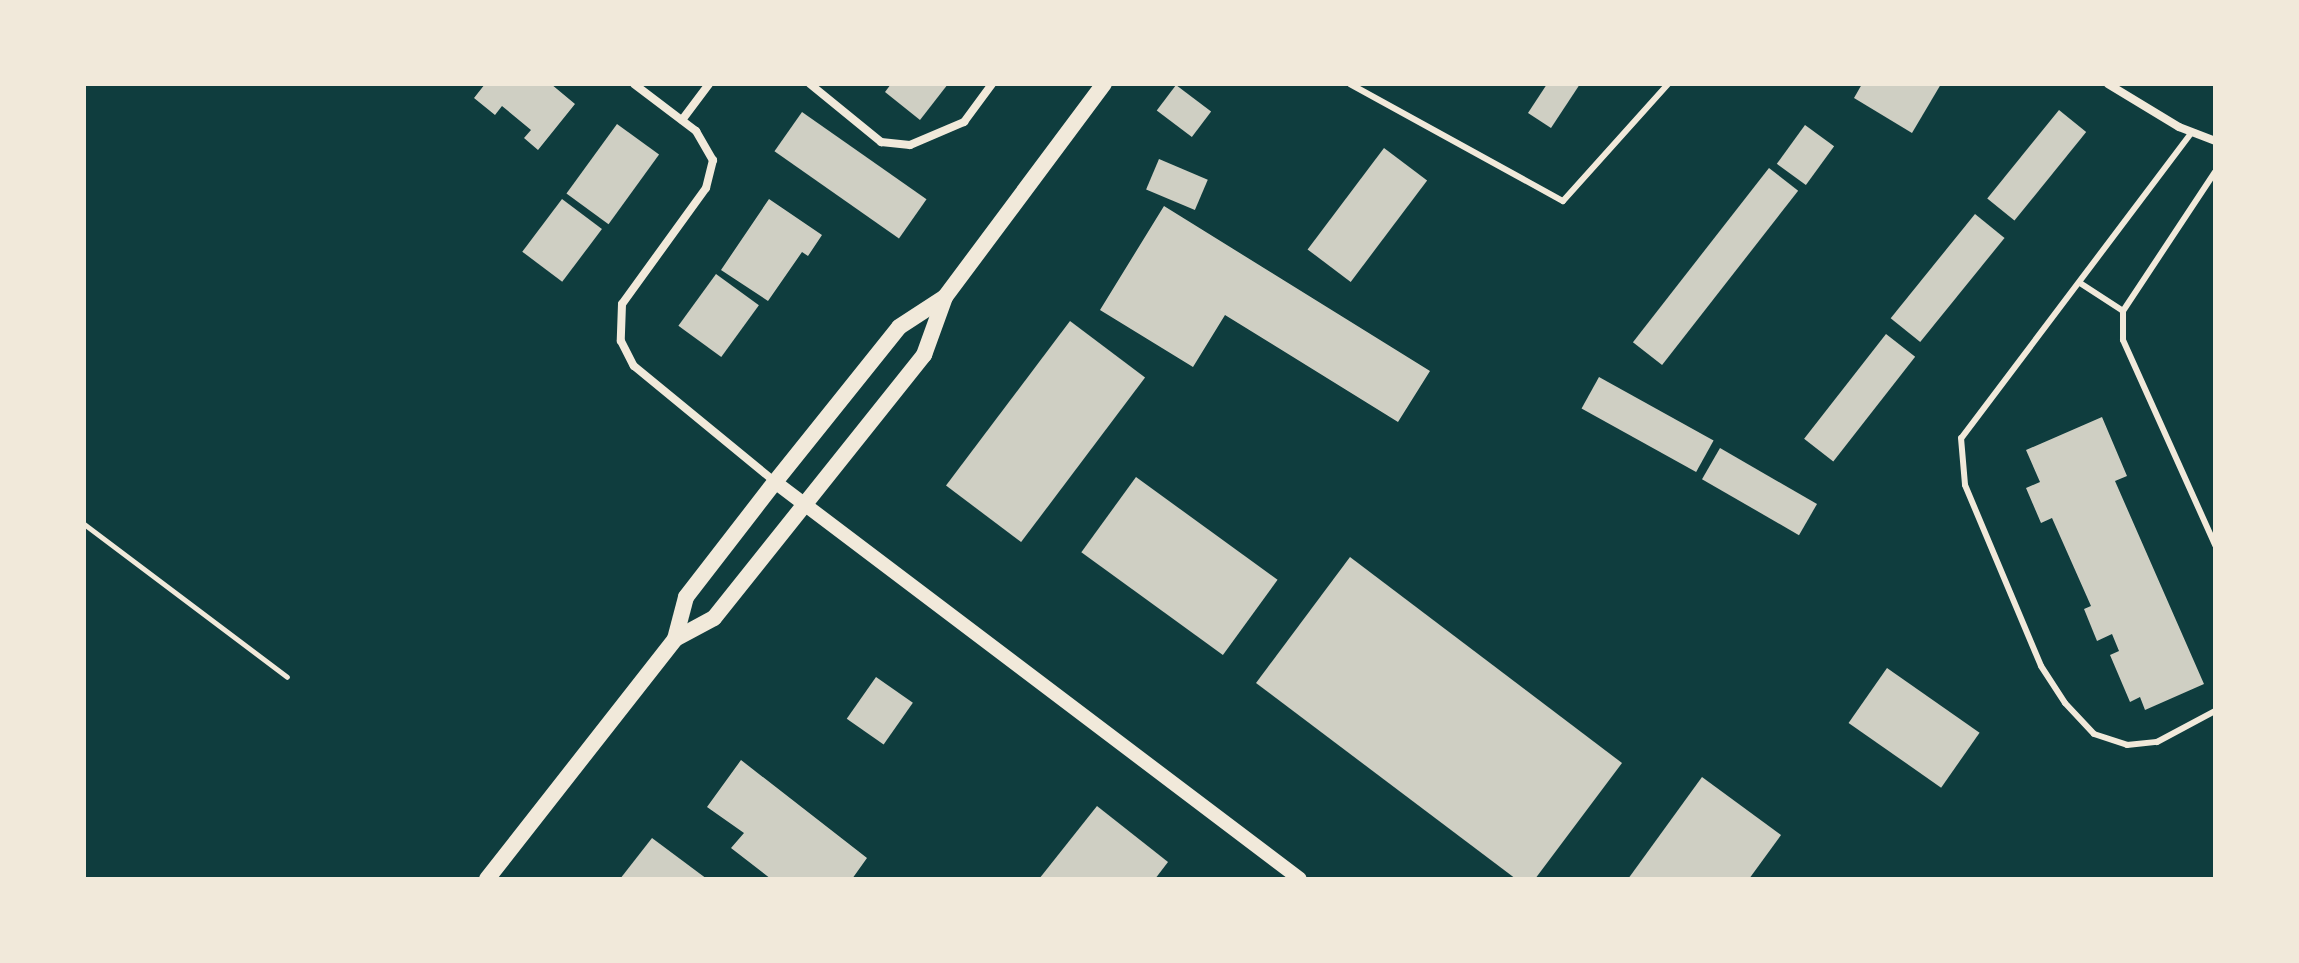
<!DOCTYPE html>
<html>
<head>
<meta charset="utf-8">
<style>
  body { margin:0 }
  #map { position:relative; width:2299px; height:963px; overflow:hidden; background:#0f3d3e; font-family:Mulish,sans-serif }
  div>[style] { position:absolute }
  .building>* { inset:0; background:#cfcfc3; transform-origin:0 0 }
  .path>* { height:5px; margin:-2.5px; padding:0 2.5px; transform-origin:2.5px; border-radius:2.5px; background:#f1e9da }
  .service>* { height:6px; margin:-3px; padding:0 3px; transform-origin:3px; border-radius:3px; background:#f1e9da }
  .minor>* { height:8px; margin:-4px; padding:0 4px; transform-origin:4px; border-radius:4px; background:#f1e9da }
  .tertiary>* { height:14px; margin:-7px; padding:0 7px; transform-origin:7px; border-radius:7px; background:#f1e9da }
  .secondary>* { height:16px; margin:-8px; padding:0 8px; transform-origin:8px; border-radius:8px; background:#f1e9da }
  span { translate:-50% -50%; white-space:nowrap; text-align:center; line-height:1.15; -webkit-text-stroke:8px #f1e9da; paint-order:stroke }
  .frame { position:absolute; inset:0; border:86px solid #f1e9da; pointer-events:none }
</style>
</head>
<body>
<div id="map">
  <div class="building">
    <div style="clip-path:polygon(485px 84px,551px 84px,575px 104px,538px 150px,524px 138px,531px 130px,502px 106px,495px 115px,474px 98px)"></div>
    <div style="clip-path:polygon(891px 84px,948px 84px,920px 120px,885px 92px)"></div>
    <div style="clip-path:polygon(1547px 84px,1580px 84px,1551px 128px,1528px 113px)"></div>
    <div style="clip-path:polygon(1862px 84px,1941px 84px,1912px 133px,1854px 98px)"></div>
    <div style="left:1176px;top:85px;width:44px;height:32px;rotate:37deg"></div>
    <div style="left:2059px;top:110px;width:35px;height:114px;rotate:39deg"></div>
    <div style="left:802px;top:112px;width:152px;height:48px;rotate:35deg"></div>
    <div style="left:617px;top:124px;width:52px;height:86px;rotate:36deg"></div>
    <div style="left:1805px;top:125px;width:36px;height:48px;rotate:36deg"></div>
    <div style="left:1384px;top:148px;width:54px;height:127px;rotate:37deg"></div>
    <div style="left:1159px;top:159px;width:53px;height:33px;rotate:23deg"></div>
    <div style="left:1769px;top:168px;width:37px;height:221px;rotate:38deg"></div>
    <div style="left:562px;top:199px;width:50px;height:66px;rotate:37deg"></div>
    <div style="clip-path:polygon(769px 199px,822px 235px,808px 256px,802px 252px,768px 301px,721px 270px)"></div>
    <div style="clip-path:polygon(1164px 206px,1430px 371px,1398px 422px,1225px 315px,1193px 367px,1100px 310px)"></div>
    <div style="left:1975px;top:214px;width:38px;height:134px;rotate:39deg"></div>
    <div style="left:716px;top:274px;width:53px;height:64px;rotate:36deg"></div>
    <div style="left:1070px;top:321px;width:94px;height:206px;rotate:37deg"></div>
    <div style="left:1886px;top:334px;width:37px;height:133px;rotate:38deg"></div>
    <div style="left:1599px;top:377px;width:131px;height:36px;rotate:29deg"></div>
    <div style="clip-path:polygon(2102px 417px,2127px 476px,2115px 481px,2204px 684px,2145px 710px,2140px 697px,2130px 702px,2110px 655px,2119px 651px,2112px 634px,2097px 641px,2084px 609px,2091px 606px,2052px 518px,2041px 523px,2026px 488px,2040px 482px,2026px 450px)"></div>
    <div style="left:1720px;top:448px;width:112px;height:36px;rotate:30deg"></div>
    <div style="left:1136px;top:477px;width:175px;height:93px;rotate:36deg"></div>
    <div style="clip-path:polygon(1350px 557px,1622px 763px,1535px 879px,1516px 879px,1256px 683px)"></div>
    <div style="left:1887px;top:668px;width:113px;height:67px;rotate:35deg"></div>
    <div style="left:876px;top:677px;width:45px;height:51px;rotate:35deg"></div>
    <div style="clip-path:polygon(741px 760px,867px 858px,852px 879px,771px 879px,731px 848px,744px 833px,707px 807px)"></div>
    <div style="clip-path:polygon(1702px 777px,1781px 835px,1749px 879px,1628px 879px)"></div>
    <div style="clip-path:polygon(1097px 806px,1168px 862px,1155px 879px,1039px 879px)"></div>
    <div style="clip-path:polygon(652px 838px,707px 879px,620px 879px)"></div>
  </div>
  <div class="path">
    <div style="left:84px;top:524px;width:254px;rotate:37deg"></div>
  </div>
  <div class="service">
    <div style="left:1350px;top:84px;width:243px;rotate:28.8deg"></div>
    <div style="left:1563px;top:201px;width:157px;rotate:-48.1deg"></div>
    <div style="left:2192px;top:132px;width:383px;rotate:127deg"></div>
    <div style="left:1961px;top:438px;width:47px;rotate:85.1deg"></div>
    <div style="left:1965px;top:485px;width:196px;rotate:67.2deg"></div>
    <div style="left:2041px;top:666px;width:44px;rotate:57deg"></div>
    <div style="left:2065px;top:703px;width:42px;rotate:46.9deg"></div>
    <div style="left:2094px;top:734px;width:35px;rotate:18deg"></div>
    <div style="left:2127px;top:745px;width:30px;rotate:-6deg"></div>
    <div style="left:2157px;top:742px;width:66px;rotate:-28.1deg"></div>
    <div style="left:2215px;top:172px;width:167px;rotate:123.5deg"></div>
    <div style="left:2123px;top:311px;width:29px;rotate:90deg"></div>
    <div style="left:2123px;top:340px;width:225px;rotate:65.8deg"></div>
    <div style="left:2080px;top:283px;width:51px;rotate:33.1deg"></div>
  </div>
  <div class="minor">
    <div style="left:634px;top:84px;width:78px;rotate:37.2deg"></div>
    <div style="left:696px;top:131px;width:34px;rotate:60deg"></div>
    <div style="left:713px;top:160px;width:29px;rotate:104deg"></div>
    <div style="left:706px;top:188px;width:143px;rotate:125.9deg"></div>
    <div style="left:622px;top:304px;width:37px;rotate:92deg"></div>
    <div style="left:621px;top:341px;width:28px;rotate:63deg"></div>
    <div style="left:634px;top:366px;width:183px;rotate:39.4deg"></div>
    <div style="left:810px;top:84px;width:92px;rotate:39.2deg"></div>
    <div style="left:881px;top:142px;width:29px;rotate:6deg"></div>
    <div style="left:910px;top:145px;width:59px;rotate:-23.1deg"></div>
    <div style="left:964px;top:122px;width:47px;rotate:-53.6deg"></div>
    <div style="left:2108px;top:84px;width:83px;rotate:31.2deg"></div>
    <div style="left:2179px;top:127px;width:39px;rotate:21deg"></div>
    <div style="left:682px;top:120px;width:45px;rotate:-53.1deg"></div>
  </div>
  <div class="tertiary">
    <div style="left:775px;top:482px;width:658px;rotate:37.1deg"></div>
  </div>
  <div class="secondary">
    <div style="left:675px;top:639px;width:43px;rotate:-75.3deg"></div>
    <div style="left:686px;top:597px;width:145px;rotate:-52.3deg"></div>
    <div style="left:775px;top:482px;width:198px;rotate:-51.3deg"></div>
    <div style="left:899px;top:327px;width:55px;rotate:-33.1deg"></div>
    <div style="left:487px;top:879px;width:305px;rotate:-51.9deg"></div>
    <div style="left:675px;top:639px;width:44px;rotate:-28.3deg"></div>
    <div style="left:714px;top:618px;width:337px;rotate:-51.4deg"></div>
    <div style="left:924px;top:355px;width:62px;rotate:-70.1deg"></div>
    <div style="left:945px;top:297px;width:266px;rotate:-53.3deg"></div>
  </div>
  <div class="frame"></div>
</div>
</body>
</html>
